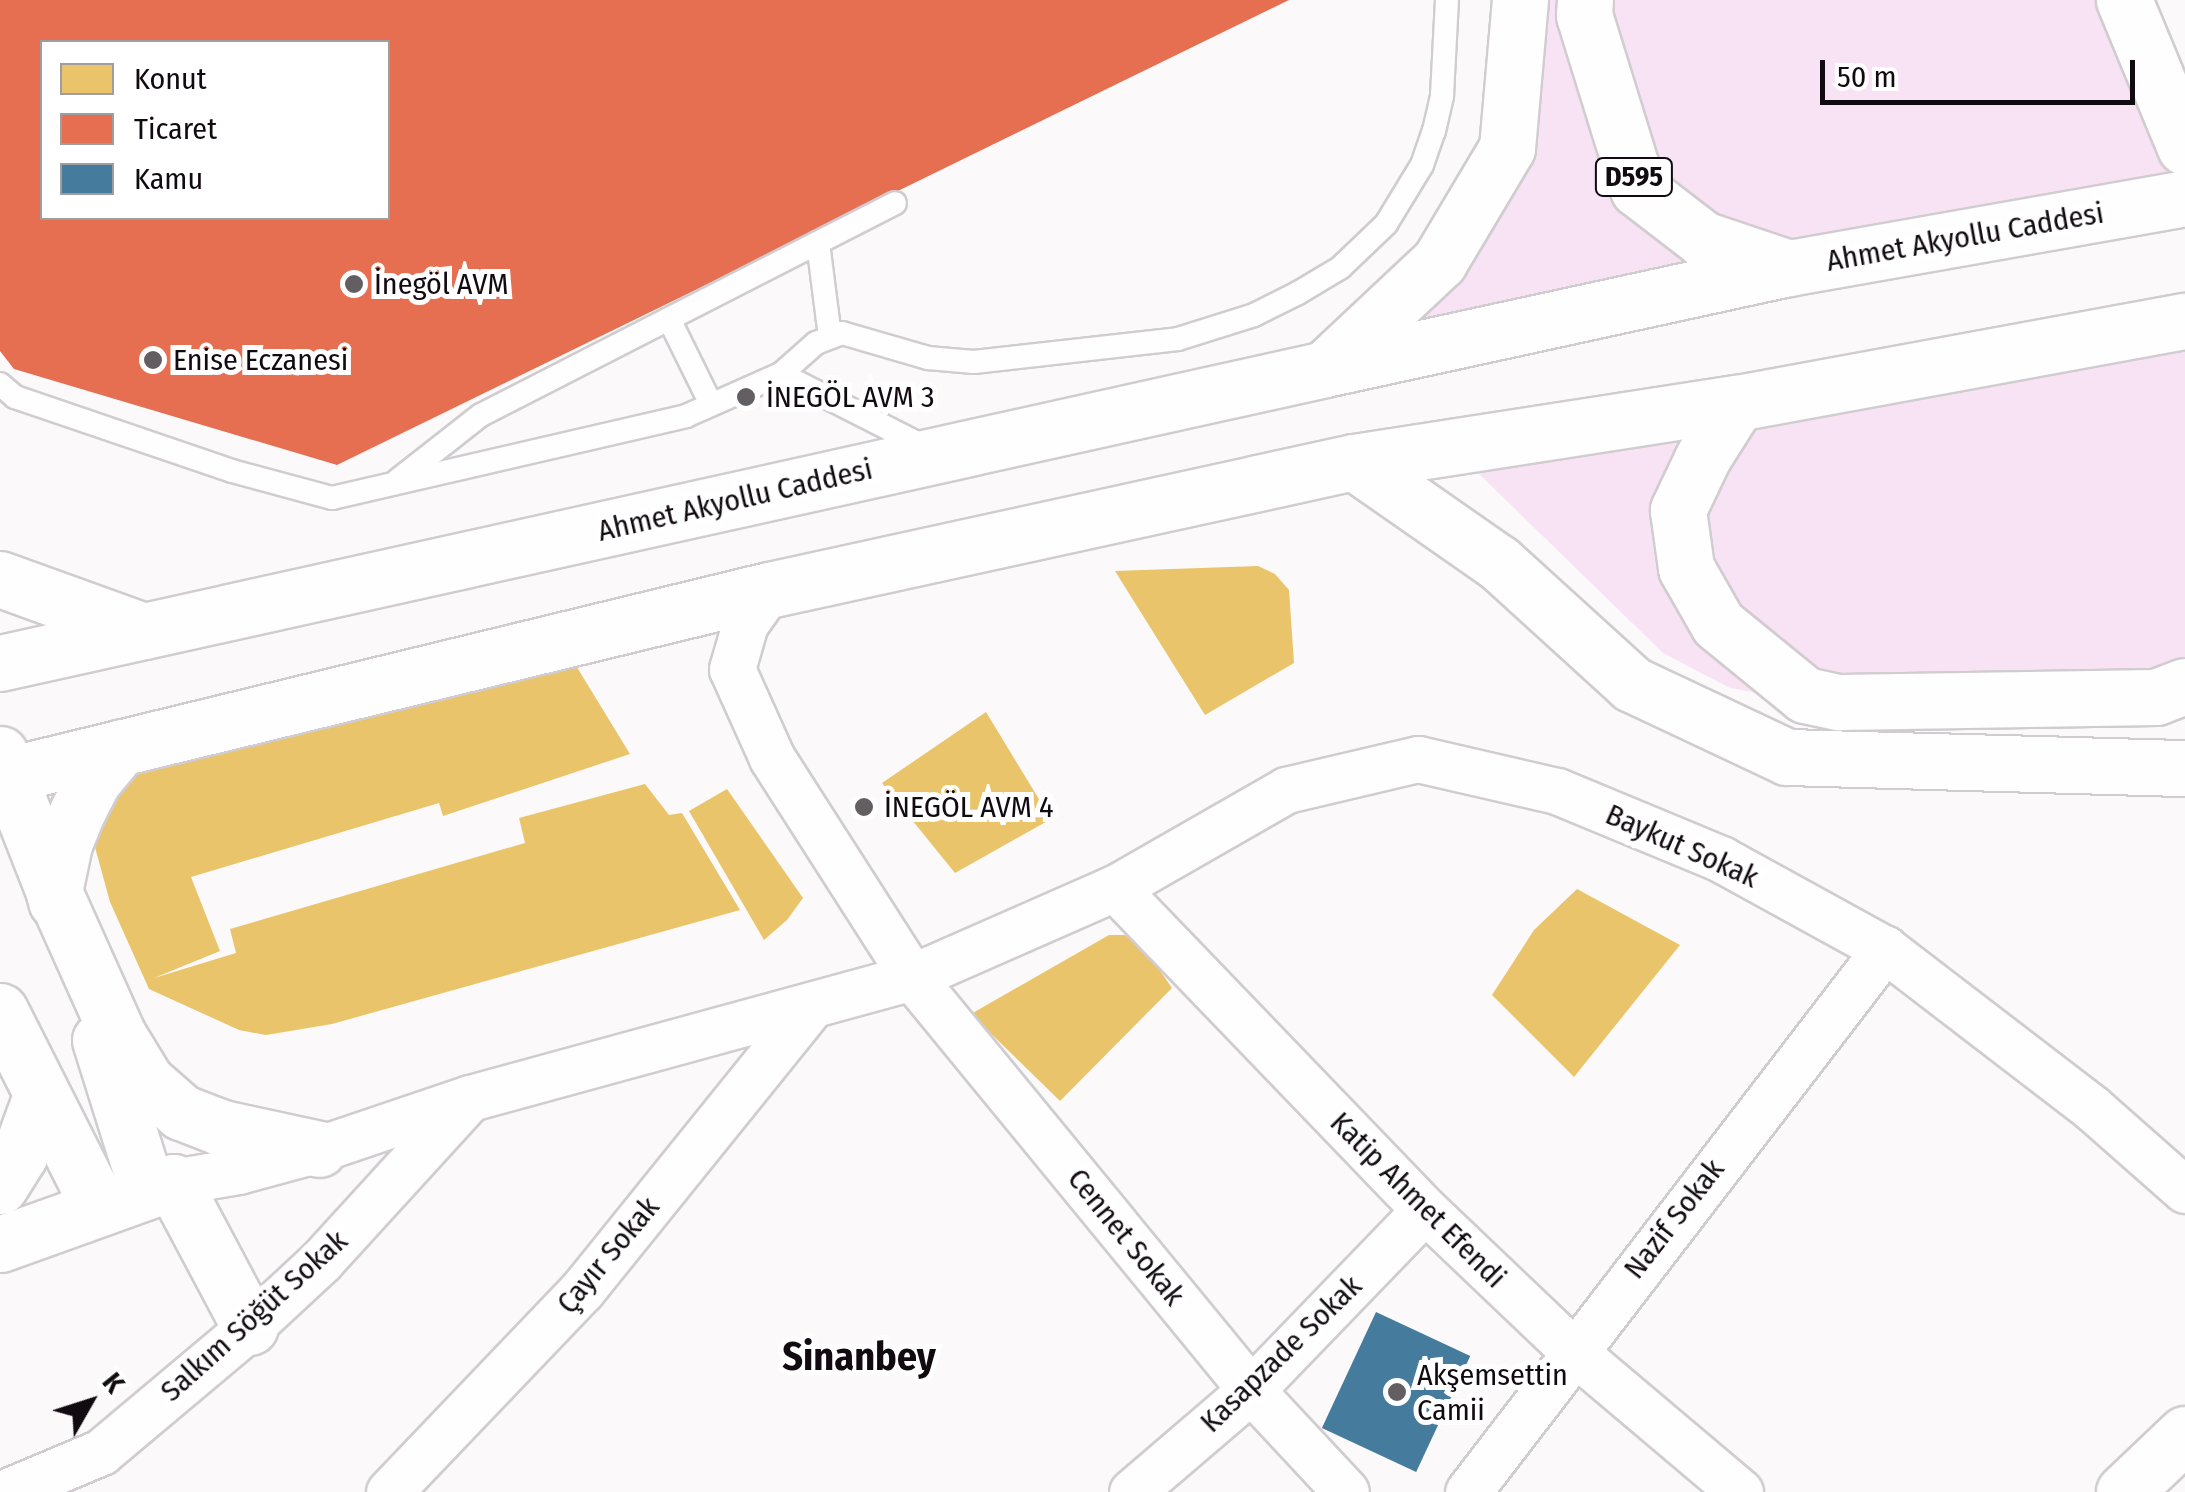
<!DOCTYPE html>
<html>
<head>
<meta charset="utf-8">
<style>
  body { margin:0 }
  #map { position:relative; width:2185px; height:1492px; overflow:hidden; background:#fbf9fa; font-family:"Fira Sans Condensed",sans-serif }
  div>[style] { position:absolute }
  .green>* { inset:0; background:#f7e3f3 }
  .homes>* { inset:0; background:#e9c46a }
  .shops>* { inset:0; background:#e76f51 }
  .public>* { inset:0; background:#457b9d; transform-origin:0 0 }
  .roads { filter:drop-shadow(2px 0 #d1ccd0) drop-shadow(-2px 0 #d1ccd0) drop-shadow(0 2px #d1ccd0) drop-shadow(0 -2px #d1ccd0) }
  .service>* { height:22px; margin:-11px; padding:0 11px; transform-origin:11px; border-radius:11px; background:#fefefe }
  .minor>* { height:45px; margin:-22.5px; padding:0 22.5px; transform-origin:22.5px; border-radius:22.5px; background:#fefefe }
  .tertiary>* { height:55px; margin:-27.5px; padding:0 27.5px; transform-origin:27.5px; border-radius:27.5px; background:#fefefe }
  .secondary>* { height:55px; margin:-27.5px; padding:0 27.5px; transform-origin:27.5px; border-radius:27.5px; background:#fefefe }
  .trunk>* { height:55px; margin:-27.5px; padding:0 27.5px; transform-origin:27.5px; border-radius:27.5px; background:#fefefe }
  .dots>* { width:28px; height:28px; translate:-50% -50%; box-sizing:border-box; border:5px solid #fff; border-radius:50% }
  span { translate:-50% -50%; white-space:nowrap; text-align:center; line-height:1.15; -webkit-text-stroke:10px #fff; paint-order:stroke }
  .shield-label span { padding:2px 8px; background:#fff; border:2px solid; border-radius:8px; -webkit-text-stroke-width:0 }
  .shield-label { font-size:28px; color:#110a10; font-weight:700 }
  .street-label { font-size:30px; color:#110a10 }
  .poi-label { font-size:30px; color:#110a10 }
  .left { translate:0 -50%; text-align:left }
  .district-label { font-size:40px; color:#110a10; font-weight:700 }
  .legend { position:absolute; left:40px; top:40px; width:350px; height:180px; box-sizing:border-box; background:#fff; border:2px solid #a09d9f; margin:0; padding:12px 18px; list-style:none; font-size:30px; color:#110a10 }
  .legend li { display:flex; align-items:center; gap:20px; height:50px }
  .legend b { width:50px; border:2px solid #a09d9f }
  .north { position:absolute; left:40px; top:1352px; width:100px; height:100px; -webkit-text-stroke:8px #fff; paint-order:stroke; rotate:51deg; font-size:28px; font-weight:700; line-height:40px; text-align:center; color:#110a10 }
  .north::after { content:''; display:block; margin:auto; width:35px; height:45px; background:#110a10; clip-path:polygon(50% 0,100% 100%,50% 72%,0 100%) }
  .scale { position:absolute; left:1820px; top:60px; width:315px; height:45px; box-sizing:border-box; border:5px solid #110a10; border-top:0; padding-left:12px; font-size:30px; line-height:35px; white-space:nowrap; color:#110a10; -webkit-text-stroke:8px #fff; paint-order:stroke }
</style>
</head>
<body>
<div id="map">
  <div class="green">
    <div style="clip-path:polygon(1520px 0,2127px 0,2185px 198px,1325px 369px,1507px 149px)"></div>
    <div style="clip-path:polygon(2185px 319px,2185px 686px,1839px 702px,1686px 568px,1737px 403px)"></div>
    <div style="clip-path:polygon(1681px 422px,1658px 516px,1791px 699px,1730px 688px,1663px 653px,1475px 470px)"></div>
  </div>
  <div class="homes">
    <div style="clip-path:polygon(1258px 566px,1275px 574px,1289px 590px,1294px 663px,1205px 715px,1115px 571px)"></div>
    <div style="clip-path:polygon(567px 651px,630px 754px,443px 816px,439px 803px,191px 877px,220px 951px,154px 978px,236px 953px,230px 929px,525px 843px,519px 818px,645px 784px,669px 815px,682px 813px,740px 910px,332px 1024px,266px 1035px,239px 1030px,149px 989px,110px 902px,93px 840px,125px 771px)"></div>
    <div style="clip-path:polygon(986px 712px,1051px 819px,955px 873px,882px 783px)"></div>
    <div style="clip-path:polygon(727px 789px,803px 898px,787px 920px,764px 940px,689px 811px)"></div>
    <div style="clip-path:polygon(1577px 889px,1680px 945px,1574px 1077px,1492px 995px,1534px 930px)"></div>
    <div style="clip-path:polygon(1109px 935px,1125px 935px,1140px 942px,1172px 988px,1060px 1101px,971px 1014px)"></div>
  </div>
  <div class="shops">
    <div style="clip-path:polygon(evenodd,0 0,1289px 0,337px 465px,14px 369px,0 351px,0 0,42px 42px,388px 42px,388px 218px,42px 218px,42px 42px)"></div>
  </div>
  <div class="public">
    <div style="left:1376px;top:1312px;width:104px;height:128px;rotate:25deg"></div>
  </div>
  <div class="roads">
    <div class="service">
      <div style="left:818px;top:243px;width:95px;rotate:82.7deg"></div>
      <div style="left:669px;top:319px;width:95px;rotate:63.7deg"></div>
      <div style="left:781px;top:374px;width:166px;rotate:26.9deg"></div>
      <div style="left:0;top:384px;width:20px;rotate:41deg"></div>
      <div style="left:15px;top:397px;width:229px;rotate:18.8deg"></div>
      <div style="left:232px;top:471px;width:104px;rotate:15.1deg"></div>
      <div style="left:332px;top:498px;width:363px;rotate:-13deg"></div>
      <div style="left:686px;top:416px;width:104px;rotate:-23.9deg"></div>
      <div style="left:781px;top:374px;width:47px;rotate:-41.5deg"></div>
      <div style="left:816px;top:343px;width:28px;rotate:-21deg"></div>
      <div style="left:842px;top:333px;width:90px;rotate:16.2deg"></div>
      <div style="left:928px;top:358px;width:46px;rotate:5deg"></div>
      <div style="left:974px;top:362px;width:205px;rotate:-6.4deg"></div>
      <div style="left:1178px;top:339px;width:80px;rotate:-17.5deg"></div>
      <div style="left:1254px;top:315px;width:49px;rotate:-26.6deg"></div>
      <div style="left:1298px;top:293px;width:49px;rotate:-30.8deg"></div>
      <div style="left:1340px;top:268px;width:64px;rotate:-43.7deg"></div>
      <div style="left:1386px;top:224px;width:69px;rotate:-58.6deg"></div>
      <div style="left:1422px;top:165px;width:36px;rotate:-71deg"></div>
      <div style="left:1434px;top:131px;width:37px;rotate:-77deg"></div>
      <div style="left:1442px;top:95px;width:95px;rotate:-87deg"></div>
      <div style="left:398px;top:480px;width:105px;rotate:-38.1deg"></div>
      <div style="left:481px;top:415px;width:465px;rotate:-27.1deg"></div>
    </div>
    <div class="minor">
      <div style="left:769px;top:590px;width:42px;rotate:125.2deg"></div>
      <div style="left:745px;top:624px;width:47px;rotate:106.1deg"></div>
      <div style="left:732px;top:669px;width:98px;rotate:65.8deg"></div>
      <div style="left:772px;top:758px;width:260px;rotate:57.4deg"></div>
      <div style="left:912px;top:977px;width:534px;rotate:50.62deg"></div>
      <div style="left:1251px;top:1390px;width:139px;rotate:47deg"></div>
      <div style="left:1115px;top:888px;width:447px;rotate:46.1deg"></div>
      <div style="left:1425px;top:1210px;width:203px;rotate:43.6deg"></div>
      <div style="left:1572px;top:1350px;width:220px;rotate:40.2deg"></div>
      <div style="left:173px;top:1182px;width:66px;rotate:-9.6deg"></div>
      <div style="left:238px;top:1171px;width:84px;rotate:-15.2deg"></div>
      <div style="left:319px;top:1149px;width:159px;rotate:-18.7deg"></div>
      <div style="left:470px;top:1098px;width:458px;rotate:-15.3deg"></div>
      <div style="left:912px;top:977px;width:222px;rotate:-23.7deg"></div>
      <div style="left:1115px;top:888px;width:197px;rotate:-29.8deg"></div>
      <div style="left:1286px;top:790px;width:136px;rotate:-13.2deg"></div>
      <div style="left:1418px;top:759px;width:143px;rotate:13deg"></div>
      <div style="left:1557px;top:791px;width:178px;rotate:22.5deg"></div>
      <div style="left:1721px;top:859px;width:187px;rotate:28.8deg"></div>
      <div style="left:1885px;top:949px;width:261px;rotate:37.5deg"></div>
      <div style="left:2092px;top:1108px;width:124px;rotate:41.4deg"></div>
      <div style="left:6px;top:1492px;width:103px;rotate:-22.8deg"></div>
      <div style="left:101px;top:1452px;width:194px;rotate:-40deg"></div>
      <div style="left:250px;top:1327px;width:97px;rotate:-42.9deg"></div>
      <div style="left:321px;top:1261px;width:218px;rotate:-47.6deg"></div>
      <div style="left:389px;top:1492px;width:279px;rotate:-46.3deg"></div>
      <div style="left:582px;top:1290px;width:366px;rotate:-51.1deg"></div>
      <div style="left:1132px;top:1492px;width:157px;rotate:-40.6deg"></div>
      <div style="left:1251px;top:1390px;width:250px;rotate:-46deg"></div>
      <div style="left:1468px;top:1492px;width:685px;rotate:-52.48deg"></div>
    </div>
    <div class="tertiary">
      <div style="left:0;top:579px;width:153px;rotate:19.9deg"></div>
      <div style="left:0;top:754px;width:148px;rotate:68.6deg"></div>
      <div style="left:54px;top:892px;width:157px;rotate:65.9deg"></div>
      <div style="left:118px;top:1035px;width:54px;rotate:58.7deg"></div>
      <div style="left:146px;top:1081px;width:47px;rotate:41.5deg"></div>
      <div style="left:181px;top:1112px;width:44px;rotate:21.3deg"></div>
      <div style="left:222px;top:1128px;width:99px;rotate:12.2deg"></div>
      <div style="left:56px;top:901px;width:9px;rotate:-103deg"></div>
      <div style="left:54px;top:892px;width:49px;rotate:-78.2deg"></div>
      <div style="left:64px;top:844px;width:35px;rotate:-68deg"></div>
      <div style="left:77px;top:812px;width:34px;rotate:-63deg"></div>
      <div style="left:92px;top:782px;width:45px;rotate:-50.4deg"></div>
      <div style="left:0;top:1011px;width:217px;rotate:63.2deg"></div>
      <div style="left:100px;top:1040px;width:157px;rotate:72.6deg"></div>
      <div style="left:0;top:1186px;width:36px;rotate:-58deg"></div>
      <div style="left:19px;top:1156px;width:64px;rotate:-69.9deg"></div>
      <div style="left:0;top:1244px;width:184px;rotate:-19.7deg"></div>
      <div style="left:173px;top:1182px;width:164px;rotate:62deg"></div>
      <div style="left:2124px;top:1492px;width:84px;rotate:-43.6deg"></div>
    </div>
    <div class="secondary">
      <div style="left:0;top:663px;width:1357px;rotate:-12.51deg"></div>
      <div style="left:0;top:777px;width:791px;rotate:-13.67deg"></div>
      <div style="left:769px;top:590px;width:599px;rotate:-12.34deg"></div>
    </div>
    <div class="trunk">
      <div style="left:1585px;top:0;width:15px;rotate:94deg"></div>
      <div style="left:1584px;top:15px;width:182px;rotate:72.8deg"></div>
      <div style="left:1638px;top:189px;width:82px;rotate:37.6deg"></div>
      <div style="left:1703px;top:239px;width:91px;rotate:18.6deg"></div>
      <div style="left:2124px;top:0;width:159px;rotate:67.5deg"></div>
      <div style="left:1326px;top:368px;width:155px;rotate:-43.2deg"></div>
      <div style="left:1439px;top:262px;width:133px;rotate:-59.2deg"></div>
      <div style="left:1507px;top:148px;width:149px;rotate:-85deg"></div>
      <div style="left:1325px;top:369px;width:475px;rotate:-12.3deg"></div>
      <div style="left:1789px;top:268px;width:402px;rotate:-10deg"></div>
      <div style="left:1737px;top:403px;width:64px;rotate:122.2deg"></div>
      <div style="left:1703px;top:457px;width:59px;rotate:115.3deg"></div>
      <div style="left:1678px;top:510px;width:59px;rotate:82.1deg"></div>
      <div style="left:1686px;top:568px;width:64px;rotate:60.3deg"></div>
      <div style="left:1718px;top:624px;width:112px;rotate:39.2deg"></div>
      <div style="left:1805px;top:695px;width:35px;rotate:12deg"></div>
      <div style="left:1839px;top:702px;width:317px;rotate:-0.9deg"></div>
      <div style="left:2156px;top:697px;width:31px;rotate:-21deg"></div>
      <div style="left:1354px;top:462px;width:177px;rotate:34.9deg"></div>
      <div style="left:1499px;top:563px;width:180px;rotate:42.3deg"></div>
      <div style="left:1632px;top:684px;width:171px;rotate:25.2deg"></div>
      <div style="left:1787px;top:757px;width:398px;rotate:1.6deg"></div>
      <div style="left:1354px;top:462px;width:388px;rotate:-8.8deg"></div>
      <div style="left:1737px;top:403px;width:455px;rotate:-10.4deg"></div>
    </div>
  </div>
  <div class="dots">
    <div style="left:354px;top:284px;background:#635e62"></div>
    <div style="left:153px;top:360px;background:#635e62"></div>
    <div style="left:746px;top:397px;background:#635e62"></div>
    <div style="left:864px;top:807px;background:#635e62"></div>
    <div style="left:1397px;top:1392px;background:#635e62"></div>
  </div>
  <div class="shield-label">
    <span style="left:1634px;top:177px">D595</span>
  </div>
  <div class="street-label">
    <span style="left:1965px;top:237px;rotate:-10deg">Ahmet Akyollu Caddesi</span>
    <span style="left:735px;top:500px;rotate:-13deg">Ahmet Akyollu Caddesi</span>
    <span style="left:1682px;top:846px;rotate:24deg">Baykut Sokak</span>
    <span style="left:1418px;top:1200px;rotate:45deg">Katip Ahmet Efendi</span>
    <span style="left:1674px;top:1219px;rotate:-52deg">Nazif Sokak</span>
    <span style="left:1126px;top:1237px;rotate:51deg">Cennet Sokak</span>
    <span style="left:608px;top:1255px;rotate:-50deg">Çayır Sokak</span>
    <span style="left:254px;top:1316px;rotate:-42deg">Salkım Söğüt Sokak</span>
    <span style="left:1281px;top:1354px;rotate:-44deg">Kasapzade Sokak</span>
  </div>
  <div class="poi-label">
    <span class="left" style="left:374px;top:284px">İnegöl AVM</span>
    <span class="left" style="left:173px;top:360px">Enise Eczanesi</span>
    <span class="left" style="left:766px;top:397px">İNEGÖL AVM 3</span>
    <span class="left" style="left:884px;top:807px">İNEGÖL AVM 4</span>
    <span class="left" style="left:1417px;top:1392px">Akşemsettin<br>Camii</span>
  </div>
  <div class="district-label">
    <span style="left:859px;top:1357px">Sinanbey</span>
  </div>
  <ul class="legend">
  <li><b style="height:28px;background:#e9c46a"></b>Konut</li>
  <li><b style="height:28px;background:#e76f51"></b>Ticaret</li>
  <li><b style="height:28px;background:#457b9d"></b>Kamu</li>
  </ul>
  <div class="north">K</div>
  <div class="scale">50 m</div>
</div>
</body>
</html>
